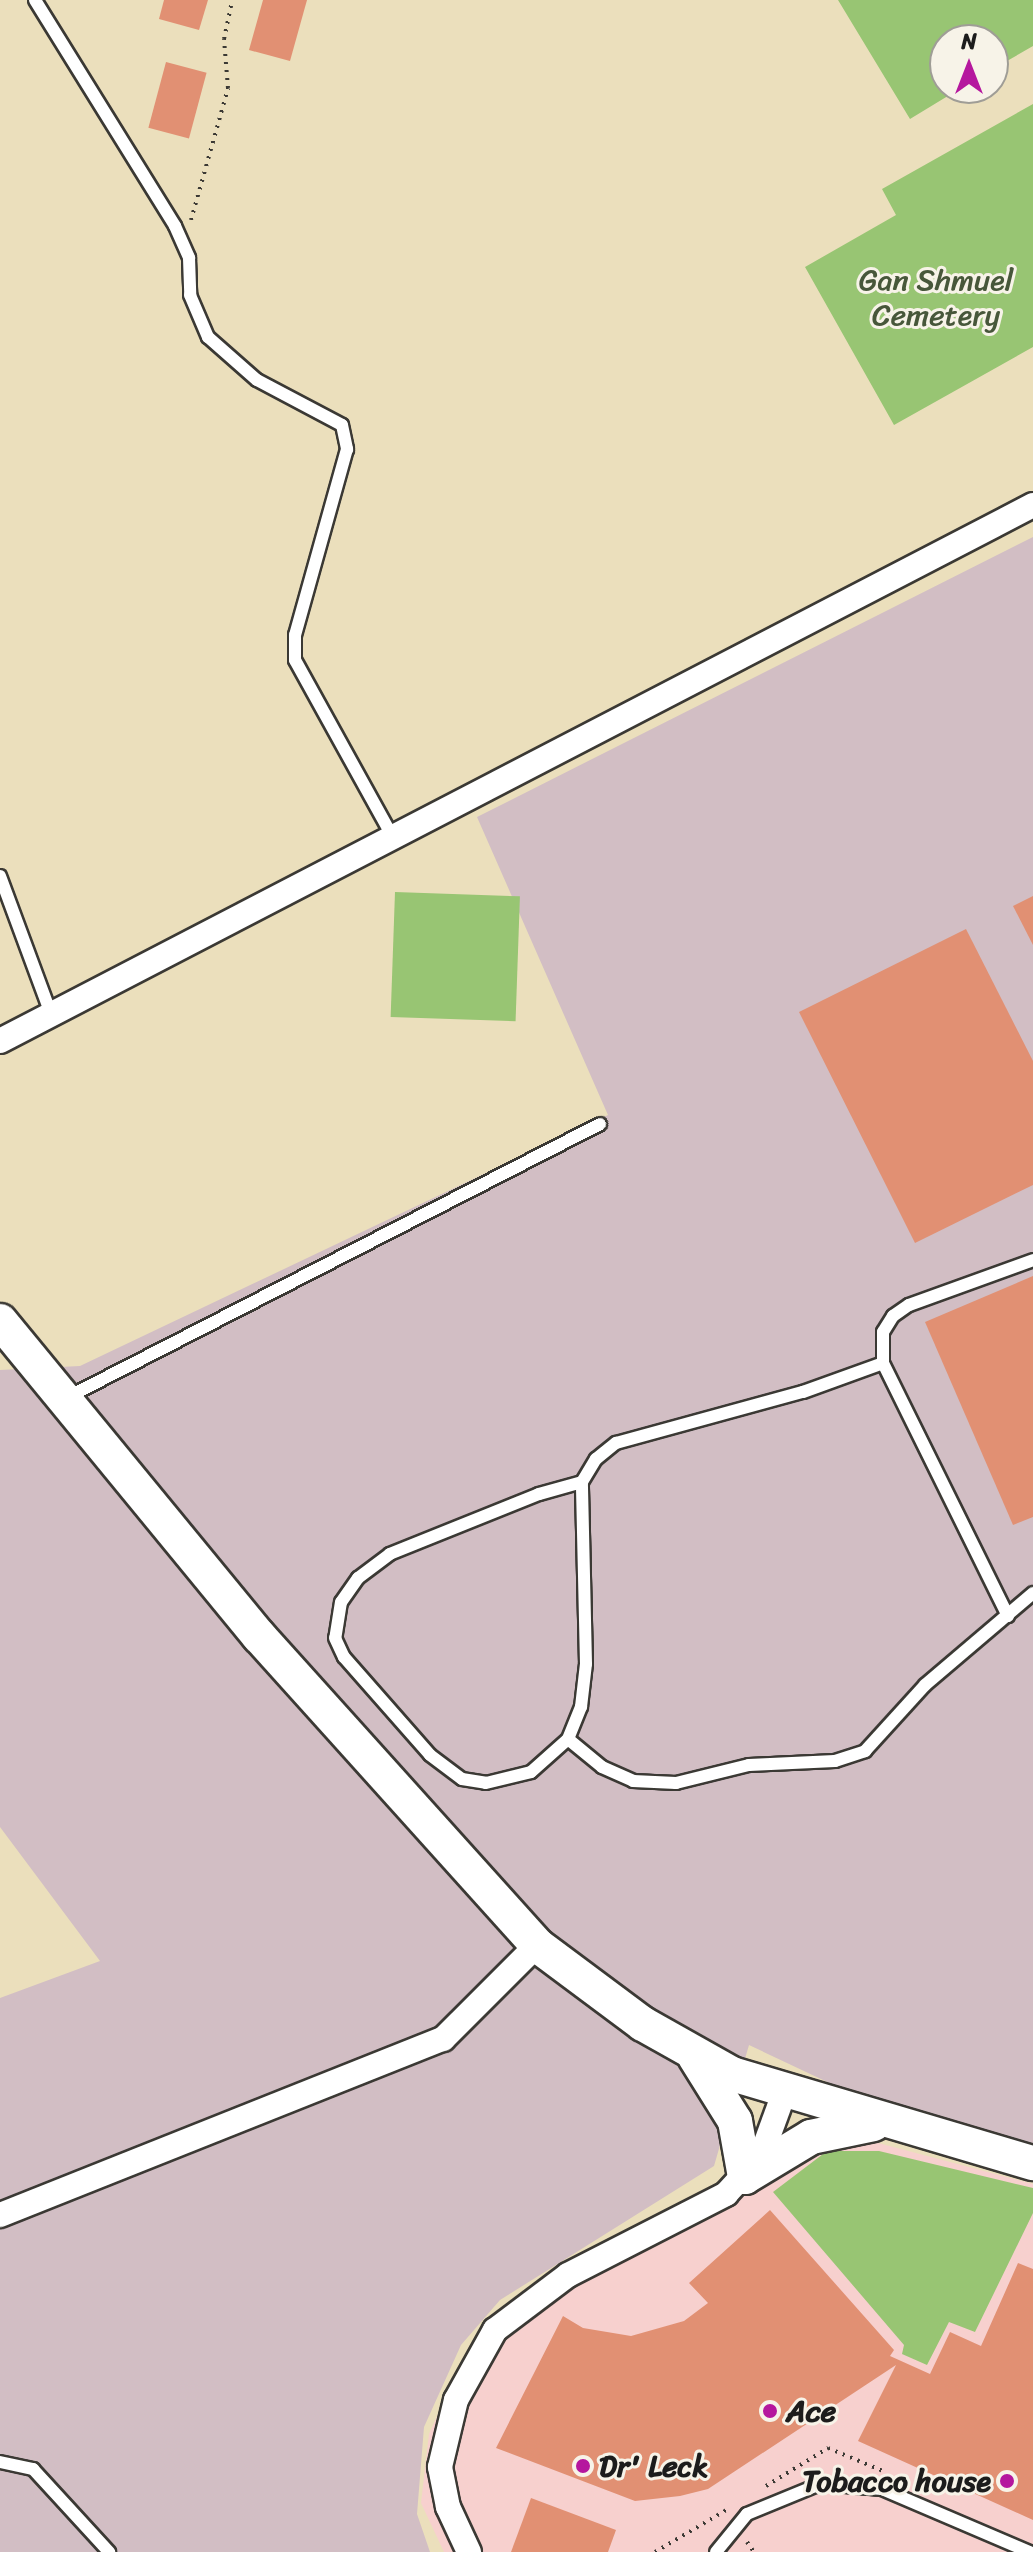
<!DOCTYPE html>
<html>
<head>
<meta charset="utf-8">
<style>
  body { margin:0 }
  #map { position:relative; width:1033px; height:2552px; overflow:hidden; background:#ebdfbc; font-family:Sriracha,sans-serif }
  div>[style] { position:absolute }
  .built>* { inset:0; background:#f7d0ce }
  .industrial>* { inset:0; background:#d2bec4 }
  .green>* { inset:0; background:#98c573; transform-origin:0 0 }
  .building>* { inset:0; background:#e19073; transform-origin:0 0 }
  .path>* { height:4px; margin-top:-2px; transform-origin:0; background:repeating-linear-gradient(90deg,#3b3934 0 2px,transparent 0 8px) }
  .roads { filter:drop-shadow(2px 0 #3b3934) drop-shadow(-2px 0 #3b3934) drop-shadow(0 2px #3b3934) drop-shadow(0 -2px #3b3934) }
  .lane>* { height:12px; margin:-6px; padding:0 6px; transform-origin:6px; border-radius:6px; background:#fff }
  .street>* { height:24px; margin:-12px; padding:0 12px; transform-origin:12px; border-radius:12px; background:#fff }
  .secondary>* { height:34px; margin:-17px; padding:0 17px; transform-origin:17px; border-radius:17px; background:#fff }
  .dots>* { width:22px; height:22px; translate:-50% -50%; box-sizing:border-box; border:4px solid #f7f3e8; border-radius:50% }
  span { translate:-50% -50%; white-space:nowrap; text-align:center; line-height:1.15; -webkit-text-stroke:6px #f7f3e8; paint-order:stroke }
  .park-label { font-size:30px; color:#47573a }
  .poi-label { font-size:30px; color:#1c1c1c; font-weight:700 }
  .left { translate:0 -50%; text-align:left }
  .right { translate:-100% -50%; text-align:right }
  .north { position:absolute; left:929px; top:24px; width:80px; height:80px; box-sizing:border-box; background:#f7f3e8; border:2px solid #9f9d96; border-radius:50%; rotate:0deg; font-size:22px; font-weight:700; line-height:32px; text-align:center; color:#1c1c1c }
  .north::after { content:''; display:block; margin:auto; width:28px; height:36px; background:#b5179e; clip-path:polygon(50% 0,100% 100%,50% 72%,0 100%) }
</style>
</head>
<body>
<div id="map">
  <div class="built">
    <div style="clip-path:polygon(878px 2143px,1033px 2184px,1033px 2552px,444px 2552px,421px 2503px,429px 2434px,465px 2355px,501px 2312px,827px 2146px)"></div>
  </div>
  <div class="industrial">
    <div style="clip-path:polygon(1033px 537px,1033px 2150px,857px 2096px,749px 2045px,714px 2166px,500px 2300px,461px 2345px,424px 2427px,417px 2514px,430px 2552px,0 2552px,0 1998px,100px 1961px,0 1827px,0 1370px,80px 1366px,608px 1115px,477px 817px)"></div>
  </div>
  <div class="green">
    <div style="clip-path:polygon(838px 0,1033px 0,1033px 46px,993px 69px,993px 40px,945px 40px,945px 88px,961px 88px,910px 119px)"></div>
    <div style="clip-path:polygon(1033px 104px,1033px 347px,894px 425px,805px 267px,896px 215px,882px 189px)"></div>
    <div style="left:395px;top:892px;width:125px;height:125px;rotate:2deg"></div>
    <div style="clip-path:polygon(827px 2151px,879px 2151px,1033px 2188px,1033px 2213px,975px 2332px,949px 2322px,927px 2365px,902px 2354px,904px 2345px,773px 2192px)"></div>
  </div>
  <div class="building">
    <div style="clip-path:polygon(164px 0,208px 0,199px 30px,159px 19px)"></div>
    <div style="clip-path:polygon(263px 0,307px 0,290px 61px,249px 50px)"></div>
    <div style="left:166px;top:62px;width:42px;height:68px;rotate:15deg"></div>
    <div style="clip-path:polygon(1033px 896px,1033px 945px,1013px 906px)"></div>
    <div style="clip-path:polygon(966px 929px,1033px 1061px,1033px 1185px,915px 1243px,799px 1012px)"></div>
    <div style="clip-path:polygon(1033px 1276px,1033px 1517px,1013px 1525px,925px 1322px)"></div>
    <div style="clip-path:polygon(770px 2210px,894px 2350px,890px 2356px,930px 2374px,950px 2332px,981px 2346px,1018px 2263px,1033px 2269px,1033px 2520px,858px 2441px,896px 2365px,708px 2489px,680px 2496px,635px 2501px,496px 2448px,563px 2316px,583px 2328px,631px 2336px,684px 2321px,708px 2303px,689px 2283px)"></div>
    <div style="clip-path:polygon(531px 2498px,616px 2530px,608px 2552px,511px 2552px)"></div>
  </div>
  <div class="path">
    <div style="left:191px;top:220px;width:137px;rotate:-74.3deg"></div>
    <div style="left:228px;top:88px;width:49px;rotate:-94.7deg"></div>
    <div style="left:224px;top:39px;width:40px;rotate:-78deg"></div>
    <div style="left:766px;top:2486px;width:73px;rotate:-31.5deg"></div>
    <div style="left:828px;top:2448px;width:60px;rotate:22.7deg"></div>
    <div style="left:747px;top:2542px;width:12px;rotate:55deg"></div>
    <div style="left:655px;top:2552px;width:85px;rotate:-30.5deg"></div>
  </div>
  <div class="roads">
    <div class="lane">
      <div style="left:35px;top:0;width:266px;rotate:58.2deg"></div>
      <div style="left:175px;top:226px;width:35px;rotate:66deg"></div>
      <div style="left:189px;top:258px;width:37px;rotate:88deg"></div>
      <div style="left:190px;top:295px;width:46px;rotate:66.8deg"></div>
      <div style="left:208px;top:337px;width:65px;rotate:41.3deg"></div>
      <div style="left:257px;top:380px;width:96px;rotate:27.9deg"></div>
      <div style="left:342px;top:425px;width:25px;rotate:78deg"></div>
      <div style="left:347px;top:449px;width:193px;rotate:105.6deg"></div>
      <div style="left:295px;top:635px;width:25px;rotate:90deg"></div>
      <div style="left:295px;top:660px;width:201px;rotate:61.1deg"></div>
      <div style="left:0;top:876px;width:147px;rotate:69.7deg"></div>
      <div style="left:68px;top:1397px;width:598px;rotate:-27.16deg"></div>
      <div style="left:582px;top:1482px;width:45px;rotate:164.4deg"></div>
      <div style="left:539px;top:1494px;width:161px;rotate:158.1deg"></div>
      <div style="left:390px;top:1554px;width:40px;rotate:143deg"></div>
      <div style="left:358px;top:1578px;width:29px;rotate:125deg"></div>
      <div style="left:341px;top:1602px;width:36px;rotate:99deg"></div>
      <div style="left:335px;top:1638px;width:21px;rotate:65deg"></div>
      <div style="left:344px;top:1657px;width:130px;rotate:48.7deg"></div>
      <div style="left:430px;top:1755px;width:40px;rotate:37deg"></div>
      <div style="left:462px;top:1779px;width:24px;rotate:9deg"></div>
      <div style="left:486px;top:1783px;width:46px;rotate:-13.7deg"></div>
      <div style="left:531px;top:1772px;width:50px;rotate:-41.7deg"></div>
      <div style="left:568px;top:1739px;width:35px;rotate:-68deg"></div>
      <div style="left:581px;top:1707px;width:43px;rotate:-83.4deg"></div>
      <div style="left:586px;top:1664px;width:182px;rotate:-91.3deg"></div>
      <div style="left:582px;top:1482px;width:27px;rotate:-59deg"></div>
      <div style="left:596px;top:1459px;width:26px;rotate:-39deg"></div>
      <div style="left:616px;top:1443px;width:194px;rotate:-15.3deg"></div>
      <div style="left:803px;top:1392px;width:85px;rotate:-19.9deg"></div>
      <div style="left:1008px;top:1616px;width:282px;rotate:-116.3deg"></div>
      <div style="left:883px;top:1363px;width:31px;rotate:-90deg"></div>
      <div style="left:883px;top:1332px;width:19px;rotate:-58deg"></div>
      <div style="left:893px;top:1316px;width:19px;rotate:-35deg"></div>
      <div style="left:909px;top:1305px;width:132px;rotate:-19.9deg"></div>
      <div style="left:568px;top:1739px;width:44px;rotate:39.5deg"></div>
      <div style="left:602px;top:1767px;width:34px;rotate:24deg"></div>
      <div style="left:633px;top:1781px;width:43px;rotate:2.7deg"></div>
      <div style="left:676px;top:1783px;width:75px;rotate:-13.9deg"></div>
      <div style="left:749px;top:1765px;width:86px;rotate:-2.7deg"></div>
      <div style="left:835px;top:1761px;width:32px;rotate:-18deg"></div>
      <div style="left:865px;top:1751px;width:89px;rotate:-47.7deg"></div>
      <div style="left:925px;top:1685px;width:142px;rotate:-40.4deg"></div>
      <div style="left:0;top:2462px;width:34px;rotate:12deg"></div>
      <div style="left:33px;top:2469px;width:113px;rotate:47.5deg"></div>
      <div style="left:716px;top:2552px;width:49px;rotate:-50.8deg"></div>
      <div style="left:747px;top:2514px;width:79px;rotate:-22.3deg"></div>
      <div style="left:820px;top:2484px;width:62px;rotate:4.6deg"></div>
      <div style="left:882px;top:2489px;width:161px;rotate:23.1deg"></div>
    </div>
    <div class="street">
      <div style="left:0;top:1041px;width:1164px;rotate:-27.42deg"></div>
      <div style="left:0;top:2215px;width:477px;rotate:-21.7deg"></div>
      <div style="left:443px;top:2039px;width:133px;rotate:-45deg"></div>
      <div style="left:469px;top:2552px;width:50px;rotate:-115deg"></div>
      <div style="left:448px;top:2507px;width:41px;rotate:-101.3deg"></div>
      <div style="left:440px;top:2467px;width:69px;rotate:-76.6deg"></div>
      <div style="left:456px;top:2400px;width:80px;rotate:-60.9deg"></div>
      <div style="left:495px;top:2330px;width:91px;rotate:-37deg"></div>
      <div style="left:568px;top:2275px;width:178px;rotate:-27.1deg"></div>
      <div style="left:726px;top:2194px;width:52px;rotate:-47.4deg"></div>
      <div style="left:761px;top:2156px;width:67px;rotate:-69.9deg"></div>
    </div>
    <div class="secondary">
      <div style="left:0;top:1321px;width:408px;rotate:50.6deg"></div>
      <div style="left:259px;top:1636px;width:416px;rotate:48deg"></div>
      <div style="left:537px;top:1945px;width:132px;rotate:36.7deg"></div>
      <div style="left:643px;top:2024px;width:102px;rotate:29.3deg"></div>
      <div style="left:732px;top:2074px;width:314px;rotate:16.5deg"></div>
      <div style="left:695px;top:2057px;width:75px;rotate:58deg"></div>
      <div style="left:735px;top:2121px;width:57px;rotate:79.9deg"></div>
      <div style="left:745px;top:2177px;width:77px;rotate:-31.2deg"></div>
      <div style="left:811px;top:2137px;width:64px;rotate:-11.7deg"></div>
    </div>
  </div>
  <div class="dots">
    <div style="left:770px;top:2411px;background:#b5179e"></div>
    <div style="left:583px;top:2466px;background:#b5179e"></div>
    <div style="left:1007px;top:2481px;background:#b5179e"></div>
  </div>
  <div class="park-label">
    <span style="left:936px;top:297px">Gan Shmuel<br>Cemetery</span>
  </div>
  <div class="poi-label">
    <span class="left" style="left:786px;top:2411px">Ace</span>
    <span class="left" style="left:599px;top:2466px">Dr' Leck</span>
    <span class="right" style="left:991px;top:2481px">Tobacco house</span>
  </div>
  <div class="north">N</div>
</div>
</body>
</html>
